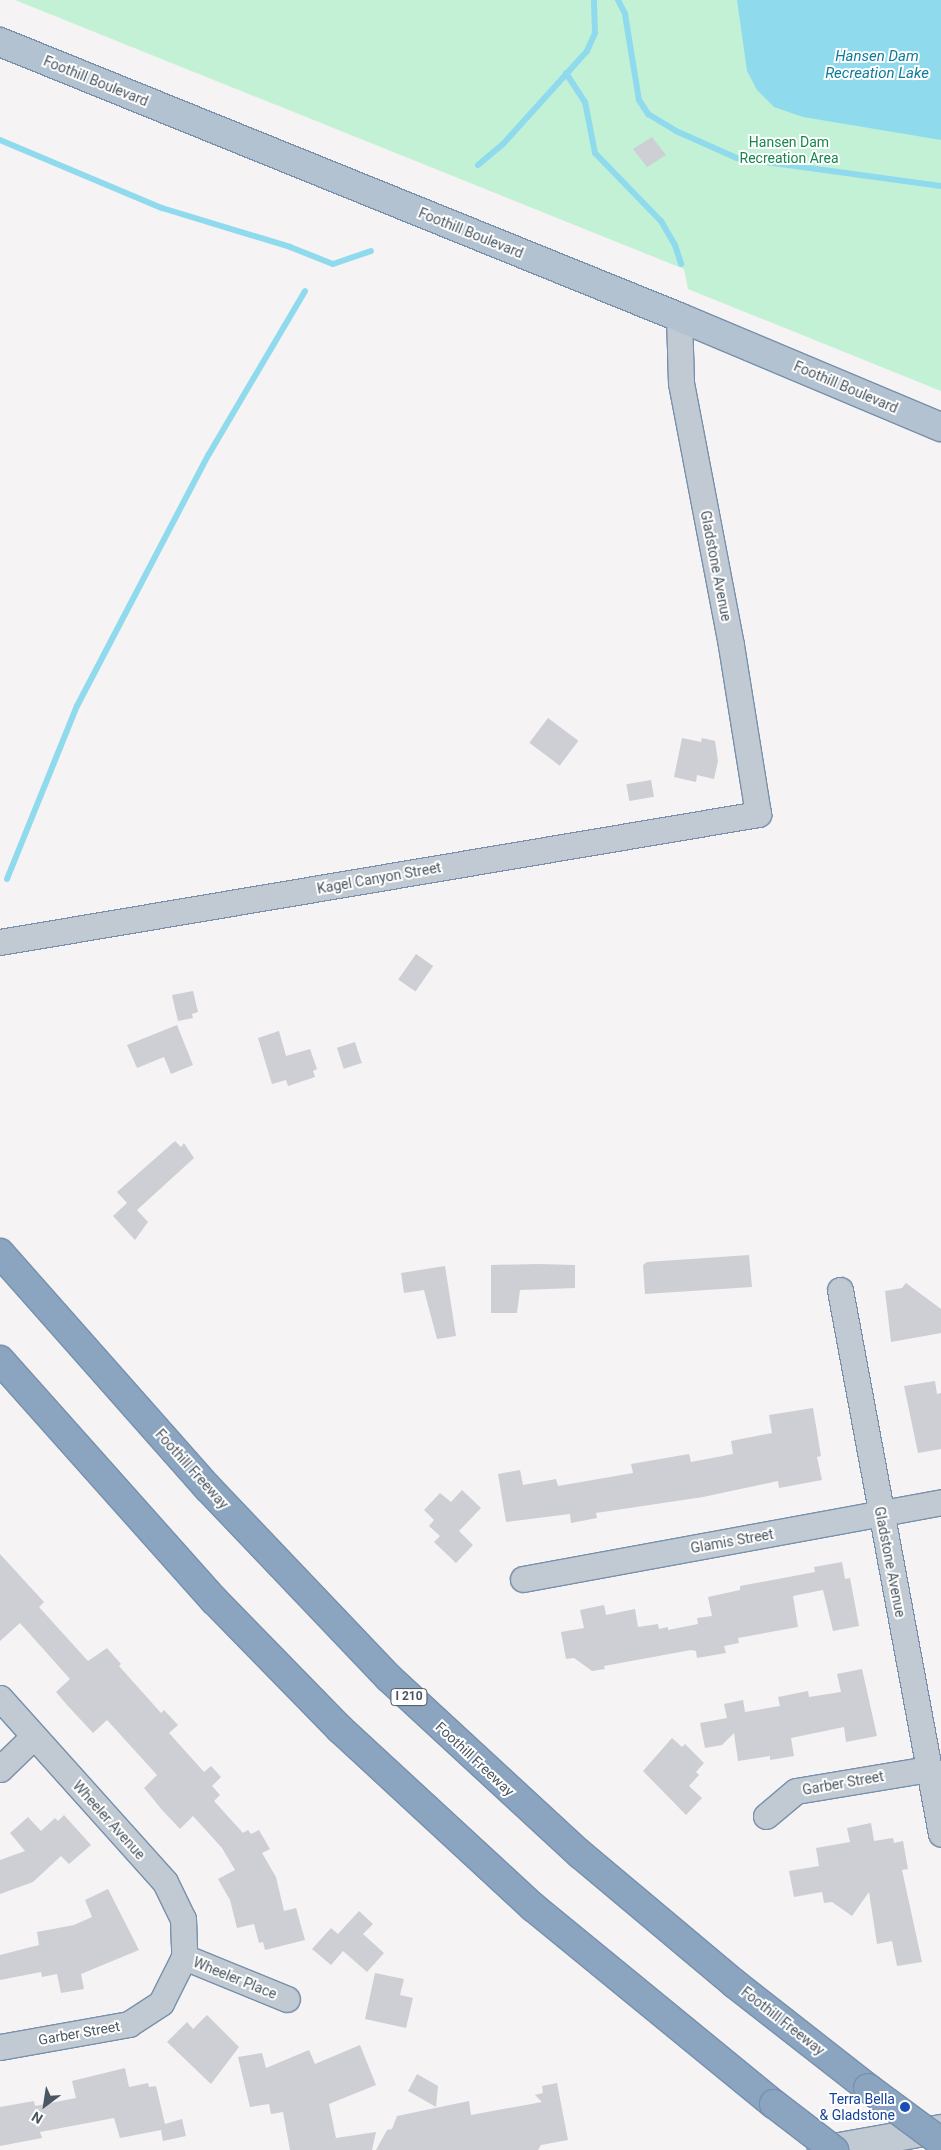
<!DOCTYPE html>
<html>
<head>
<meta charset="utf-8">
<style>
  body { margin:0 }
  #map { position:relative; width:941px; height:2150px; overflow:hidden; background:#f5f3f3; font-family:Roboto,sans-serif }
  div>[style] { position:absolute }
  .green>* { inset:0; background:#c3f1d5 }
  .water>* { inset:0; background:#90daee }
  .stream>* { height:6px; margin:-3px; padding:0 3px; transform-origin:3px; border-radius:3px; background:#90daee }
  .building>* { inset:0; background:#cdcfd5; transform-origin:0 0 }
  .roads { filter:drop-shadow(1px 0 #7690ad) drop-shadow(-1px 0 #7690ad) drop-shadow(0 1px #7690ad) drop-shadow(0 -1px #7690ad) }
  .minor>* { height:25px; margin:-12.5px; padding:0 12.5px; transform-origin:12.5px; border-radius:12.5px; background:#c1cad2 }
  .tertiary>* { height:28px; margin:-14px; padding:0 14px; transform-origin:14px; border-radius:14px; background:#c1cad2 }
  .primary>* { height:28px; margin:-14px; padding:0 14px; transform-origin:14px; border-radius:14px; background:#b3c2d1 }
  .motorway>* { height:28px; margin:-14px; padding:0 14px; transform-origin:14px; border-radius:14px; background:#8ba5c1 }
  .bridges { filter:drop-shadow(1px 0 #7690ad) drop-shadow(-1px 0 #7690ad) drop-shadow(0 1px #7690ad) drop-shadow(0 -1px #7690ad) }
  .motorway-bridge>* { height:28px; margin:-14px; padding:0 14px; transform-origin:14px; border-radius:14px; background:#8ba5c1 }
  .dots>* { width:14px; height:14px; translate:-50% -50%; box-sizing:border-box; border:2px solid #fff; border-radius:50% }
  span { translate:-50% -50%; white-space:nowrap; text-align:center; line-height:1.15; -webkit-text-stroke:4px #fff; paint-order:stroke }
  .shield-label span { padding:1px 4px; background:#fff; border:1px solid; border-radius:4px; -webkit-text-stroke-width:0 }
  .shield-label { font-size:12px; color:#4a5661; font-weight:700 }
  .street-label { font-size:14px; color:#4a5661 }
  .park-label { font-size:14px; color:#17864f }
  .transit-label { font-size:14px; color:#164399 }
  .right { translate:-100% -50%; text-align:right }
  .water-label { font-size:15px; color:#0c7c9b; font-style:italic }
  .north { position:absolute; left:20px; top:2080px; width:50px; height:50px; -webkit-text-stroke:4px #fff; paint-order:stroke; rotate:211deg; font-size:14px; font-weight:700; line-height:20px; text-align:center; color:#4a5661 }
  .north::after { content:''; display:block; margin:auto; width:18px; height:22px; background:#4a5661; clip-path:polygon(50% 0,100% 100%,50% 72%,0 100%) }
</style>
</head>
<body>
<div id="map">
  <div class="green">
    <div style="clip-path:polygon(15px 0,941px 0,941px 391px,688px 289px,684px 269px)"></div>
  </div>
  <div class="water">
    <div style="clip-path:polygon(737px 0,941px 0,941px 140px,803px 117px,774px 107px,757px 90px,747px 71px)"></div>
  </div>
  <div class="stream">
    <div style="left:618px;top:0;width:16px;rotate:63deg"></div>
    <div style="left:625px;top:14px;width:87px;rotate:80.8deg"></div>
    <div style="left:639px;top:100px;width:17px;rotate:57deg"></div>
    <div style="left:648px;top:114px;width:33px;rotate:31deg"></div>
    <div style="left:676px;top:131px;width:67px;rotate:23.9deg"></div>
    <div style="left:737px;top:158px;width:206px;rotate:7.8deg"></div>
    <div style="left:566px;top:73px;width:35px;rotate:57deg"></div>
    <div style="left:585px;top:102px;width:52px;rotate:78.9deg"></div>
    <div style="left:595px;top:153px;width:95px;rotate:45.9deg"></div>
    <div style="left:661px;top:221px;width:28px;rotate:60deg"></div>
    <div style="left:675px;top:245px;width:20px;rotate:72deg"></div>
    <div style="left:0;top:140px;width:176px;rotate:22.8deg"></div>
    <div style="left:162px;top:208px;width:134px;rotate:16.9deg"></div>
    <div style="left:290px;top:247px;width:46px;rotate:21.6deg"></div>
    <div style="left:333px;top:264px;width:40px;rotate:-18.9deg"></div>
    <div style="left:478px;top:165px;width:33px;rotate:-40deg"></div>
    <div style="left:503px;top:144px;width:125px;rotate:-47.9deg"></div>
    <div style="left:587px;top:51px;width:20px;rotate:-66deg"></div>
    <div style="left:595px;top:33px;width:33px;rotate:-92deg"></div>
    <div style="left:7px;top:879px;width:187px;rotate:-68deg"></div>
    <div style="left:77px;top:706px;width:284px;rotate:-62.4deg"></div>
    <div style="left:209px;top:454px;width:189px;rotate:-59.5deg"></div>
  </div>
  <div class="building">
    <div style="clip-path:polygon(652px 137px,666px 155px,647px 167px,633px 149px)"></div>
    <div style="left:548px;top:718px;width:38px;height:31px;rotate:37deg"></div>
    <div style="clip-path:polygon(682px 738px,701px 742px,702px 738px,715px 741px,718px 761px,714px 779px,697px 775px,696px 782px,674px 777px)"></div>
    <div style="left:651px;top:780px;width:17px;height:25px;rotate:80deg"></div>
    <div style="left:416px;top:954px;width:21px;height:31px;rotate:35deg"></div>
    <div style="clip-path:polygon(193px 991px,198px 1012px,192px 1014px,193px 1018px,178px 1021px,172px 995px)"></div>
    <div style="clip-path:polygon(177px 1025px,193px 1065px,171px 1074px,164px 1057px,137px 1068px,127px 1045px)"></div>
    <div style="clip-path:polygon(279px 1031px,286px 1056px,310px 1049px,317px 1069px,313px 1071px,315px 1077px,288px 1086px,286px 1080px,272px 1084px,258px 1038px)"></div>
    <div style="left:355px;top:1042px;width:22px;height:19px;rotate:72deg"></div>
    <div style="clip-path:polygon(175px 1141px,181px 1147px,184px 1143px,194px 1158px,137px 1210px,148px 1222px,135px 1240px,113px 1216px,127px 1203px,117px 1192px)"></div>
    <div style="clip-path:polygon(749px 1255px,752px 1287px,645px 1294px,643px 1265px,647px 1262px)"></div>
    <div style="clip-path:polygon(538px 1264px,575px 1265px,575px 1288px,520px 1290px,517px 1313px,491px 1313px,491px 1265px)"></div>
    <div style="clip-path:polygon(445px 1266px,456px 1336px,437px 1339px,424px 1290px,404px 1293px,401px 1273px)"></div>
    <div style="clip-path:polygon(906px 1283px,941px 1309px,941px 1333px,891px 1342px,885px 1291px,902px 1288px)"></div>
    <div style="clip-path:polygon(935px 1381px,937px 1394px,941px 1393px,941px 1449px,918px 1453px,904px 1386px)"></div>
    <div style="clip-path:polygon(813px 1408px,821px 1456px,817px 1457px,822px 1480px,779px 1488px,778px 1481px,703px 1497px,596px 1513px,597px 1518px,571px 1523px,570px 1514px,506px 1522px,498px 1474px,520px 1470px,523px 1485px,556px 1479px,558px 1486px,633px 1473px,631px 1464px,689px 1454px,691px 1462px,733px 1454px,731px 1441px,772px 1433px,769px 1415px)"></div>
    <div style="clip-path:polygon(462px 1490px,481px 1508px,459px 1531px,473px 1545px,456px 1563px,434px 1542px,440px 1536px,429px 1526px,434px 1520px,424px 1510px,440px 1493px,451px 1502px)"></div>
    <div style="clip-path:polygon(0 1554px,44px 1602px,39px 1607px,88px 1661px,107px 1648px,121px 1664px,119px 1666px,161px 1713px,164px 1710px,178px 1725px,169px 1733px,204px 1772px,211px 1766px,221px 1777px,212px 1786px,220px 1795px,214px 1801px,243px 1833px,248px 1830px,251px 1834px,259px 1830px,270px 1849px,262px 1853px,276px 1877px,284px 1911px,296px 1908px,305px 1940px,265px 1950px,263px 1942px,259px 1943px,254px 1924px,237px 1928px,230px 1900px,218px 1879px,235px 1870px,222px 1848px,193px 1816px,180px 1829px,163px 1811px,144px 1788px,157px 1775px,107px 1720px,93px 1733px,67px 1705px,56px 1692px,70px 1679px,20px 1623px,0 1641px)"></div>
    <div style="clip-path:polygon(842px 1562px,845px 1579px,850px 1578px,859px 1626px,833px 1631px,823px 1590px,793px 1596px,798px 1627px,738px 1638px,739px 1643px,724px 1646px,726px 1653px,697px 1658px,696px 1651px,691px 1650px,604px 1666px,605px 1669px,592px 1671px,574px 1658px,566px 1659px,561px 1632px,584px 1628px,580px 1610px,604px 1605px,606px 1615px,635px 1609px,638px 1627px,658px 1624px,659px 1629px,668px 1627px,668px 1630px,698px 1624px,697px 1618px,712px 1616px,708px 1597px,740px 1590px,740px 1586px,815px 1572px,814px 1567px)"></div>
    <div style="clip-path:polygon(862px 1669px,877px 1736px,846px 1742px,844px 1727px,791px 1738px,794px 1756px,770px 1760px,770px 1756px,738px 1761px,734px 1733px,722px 1745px,705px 1748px,700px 1723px,727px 1718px,724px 1704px,743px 1700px,745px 1712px,780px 1706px,778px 1697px,808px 1691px,809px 1697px,841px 1692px,837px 1674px)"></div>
    <div style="clip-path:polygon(672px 1738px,682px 1747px,685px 1744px,704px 1763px,696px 1772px,699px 1775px,689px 1786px,702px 1798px,686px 1815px,643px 1771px)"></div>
    <div style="clip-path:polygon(64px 1815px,91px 1845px,69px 1864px,61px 1856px,33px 1882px,0 1894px,0 1860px,25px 1851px,10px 1833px,28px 1817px,41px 1831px,55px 1818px,58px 1821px)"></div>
    <div style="clip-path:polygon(871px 1823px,874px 1841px,893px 1838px,894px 1843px,903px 1841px,908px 1869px,902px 1870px,922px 1962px,897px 1966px,892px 1941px,877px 1944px,869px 1892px,852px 1916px,832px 1902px,824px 1903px,822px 1892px,794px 1897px,789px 1871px,819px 1866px,816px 1848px,850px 1842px,847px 1828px)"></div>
    <div style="clip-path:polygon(108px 1889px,139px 1950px,81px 1974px,84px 1989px,61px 1993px,57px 1974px,42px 1977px,41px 1972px,0 1980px,0 1955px,39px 1945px,37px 1932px,74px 1925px,92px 1917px,85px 1900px)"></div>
    <div style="clip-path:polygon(359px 1911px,373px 1924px,363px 1934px,384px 1953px,367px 1972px,343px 1951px,331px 1965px,312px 1949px,331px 1928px,338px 1934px)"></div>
    <div style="clip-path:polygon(375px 1973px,404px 1979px,400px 1995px,413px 1998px,406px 2028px,365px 2019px)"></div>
    <div style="clip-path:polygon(207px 2015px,239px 2047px,211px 2084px,167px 2042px,187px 2022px,193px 2029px)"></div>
    <div style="clip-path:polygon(360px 2045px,376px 2085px,329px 2104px,336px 2138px,376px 2132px,372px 2150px,290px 2150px,283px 2112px,271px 2114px,269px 2104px,250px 2107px,238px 2057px,262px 2053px,266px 2068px,309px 2050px,315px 2064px)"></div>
    <div style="clip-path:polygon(125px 2068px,129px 2087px,148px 2083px,149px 2087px,156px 2086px,165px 2124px,182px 2119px,186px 2136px,163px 2141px,161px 2130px,120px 2138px,114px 2118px,40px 2132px,42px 2138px,0 2146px,0 2107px,34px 2101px,35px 2106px,76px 2098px,72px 2081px)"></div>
    <div style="clip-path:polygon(417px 2074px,438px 2086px,436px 2107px,408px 2091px)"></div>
    <div style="clip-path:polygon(557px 2083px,568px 2140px,541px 2145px,538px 2150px,376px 2150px,387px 2130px,392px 2129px,397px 2116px,469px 2101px,471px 2115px,542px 2102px,535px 2095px,543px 2093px,542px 2086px)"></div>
  </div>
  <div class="roads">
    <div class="minor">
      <div style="left:0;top:942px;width:769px;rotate:-9.58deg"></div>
      <div style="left:758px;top:814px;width:171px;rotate:-99.1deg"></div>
      <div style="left:731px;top:645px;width:267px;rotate:-100.8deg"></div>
      <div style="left:681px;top:383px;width:66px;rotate:-91.7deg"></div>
      <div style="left:840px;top:1290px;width:553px;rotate:79.48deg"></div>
      <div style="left:523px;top:1579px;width:425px;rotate:-10.4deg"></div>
      <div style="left:0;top:1698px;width:247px;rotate:48.1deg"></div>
      <div style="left:165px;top:1882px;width:41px;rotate:64.1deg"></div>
      <div style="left:183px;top:1919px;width:38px;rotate:88deg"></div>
      <div style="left:184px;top:1957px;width:51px;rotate:116.6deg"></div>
      <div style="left:161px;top:2003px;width:38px;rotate:147deg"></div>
      <div style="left:129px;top:2024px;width:131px;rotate:169.9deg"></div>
      <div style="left:0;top:1769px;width:47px;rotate:-44.1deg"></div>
      <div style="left:766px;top:1816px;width:39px;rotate:-40deg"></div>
      <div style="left:796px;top:1791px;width:135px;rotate:-9.4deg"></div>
      <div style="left:184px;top:1957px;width:111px;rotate:22.2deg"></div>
    </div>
    <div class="tertiary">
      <div style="left:822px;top:2150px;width:121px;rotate:-10deg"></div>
    </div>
    <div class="primary">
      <div style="left:0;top:42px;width:733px;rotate:22.05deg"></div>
      <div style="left:679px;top:317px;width:284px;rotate:22.8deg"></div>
    </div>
    <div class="motorway">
      <div style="left:0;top:1253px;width:314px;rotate:48.5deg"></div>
      <div style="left:208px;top:1488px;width:262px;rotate:46.4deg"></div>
      <div style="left:389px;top:1678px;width:260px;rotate:42.7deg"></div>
      <div style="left:580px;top:1854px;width:202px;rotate:40deg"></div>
      <div style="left:735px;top:1984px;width:169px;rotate:38deg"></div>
      <div style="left:0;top:1360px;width:322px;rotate:48.3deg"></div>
      <div style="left:214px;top:1600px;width:180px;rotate:45.7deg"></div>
      <div style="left:340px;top:1729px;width:263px;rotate:42.7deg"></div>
      <div style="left:533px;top:1907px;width:311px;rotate:39.3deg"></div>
    </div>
  </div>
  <div class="bridges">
    <div class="motorway-bridge">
      <div style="left:868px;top:2088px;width:91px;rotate:36.5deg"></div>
      <div style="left:774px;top:2104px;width:76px;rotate:37.5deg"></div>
    </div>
  </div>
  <div class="dots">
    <div style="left:905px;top:2107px;background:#1a4fb4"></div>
  </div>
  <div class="shield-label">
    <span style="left:409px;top:1697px">I 210</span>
  </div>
  <div class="street-label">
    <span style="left:96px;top:81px;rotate:22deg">Foothill Boulevard</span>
    <span style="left:471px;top:233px;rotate:22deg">Foothill Boulevard</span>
    <span style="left:846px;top:387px;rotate:23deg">Foothill Boulevard</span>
    <span style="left:716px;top:566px;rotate:79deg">Gladstone Avenue</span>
    <span style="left:379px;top:878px;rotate:-10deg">Kagel Canyon Street</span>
    <span style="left:192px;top:1469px;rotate:48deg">Foothill Freeway</span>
    <span style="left:732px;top:1541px;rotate:-10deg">Glamis Street</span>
    <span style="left:890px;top:1562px;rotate:79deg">Gladstone Avenue</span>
    <span style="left:475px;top:1759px;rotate:43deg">Foothill Freeway</span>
    <span style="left:843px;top:1783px;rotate:-10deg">Garber Street</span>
    <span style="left:109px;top:1820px;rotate:48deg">Wheeler Avenue</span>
    <span style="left:235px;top:1978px;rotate:22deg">Wheeler Place</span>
    <span style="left:783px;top:2021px;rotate:38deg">Foothill Freeway</span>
    <span style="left:79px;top:2033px;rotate:-10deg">Garber Street</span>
  </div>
  <div class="park-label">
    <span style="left:789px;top:150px">Hansen Dam<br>Recreation Area</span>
  </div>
  <div class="transit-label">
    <span class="right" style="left:895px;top:2107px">Terra Bella<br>&amp; Gladstone</span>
  </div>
  <div class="water-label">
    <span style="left:877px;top:65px">Hansen Dam<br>Recreation Lake</span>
  </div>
  <div class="north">N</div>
</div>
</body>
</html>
